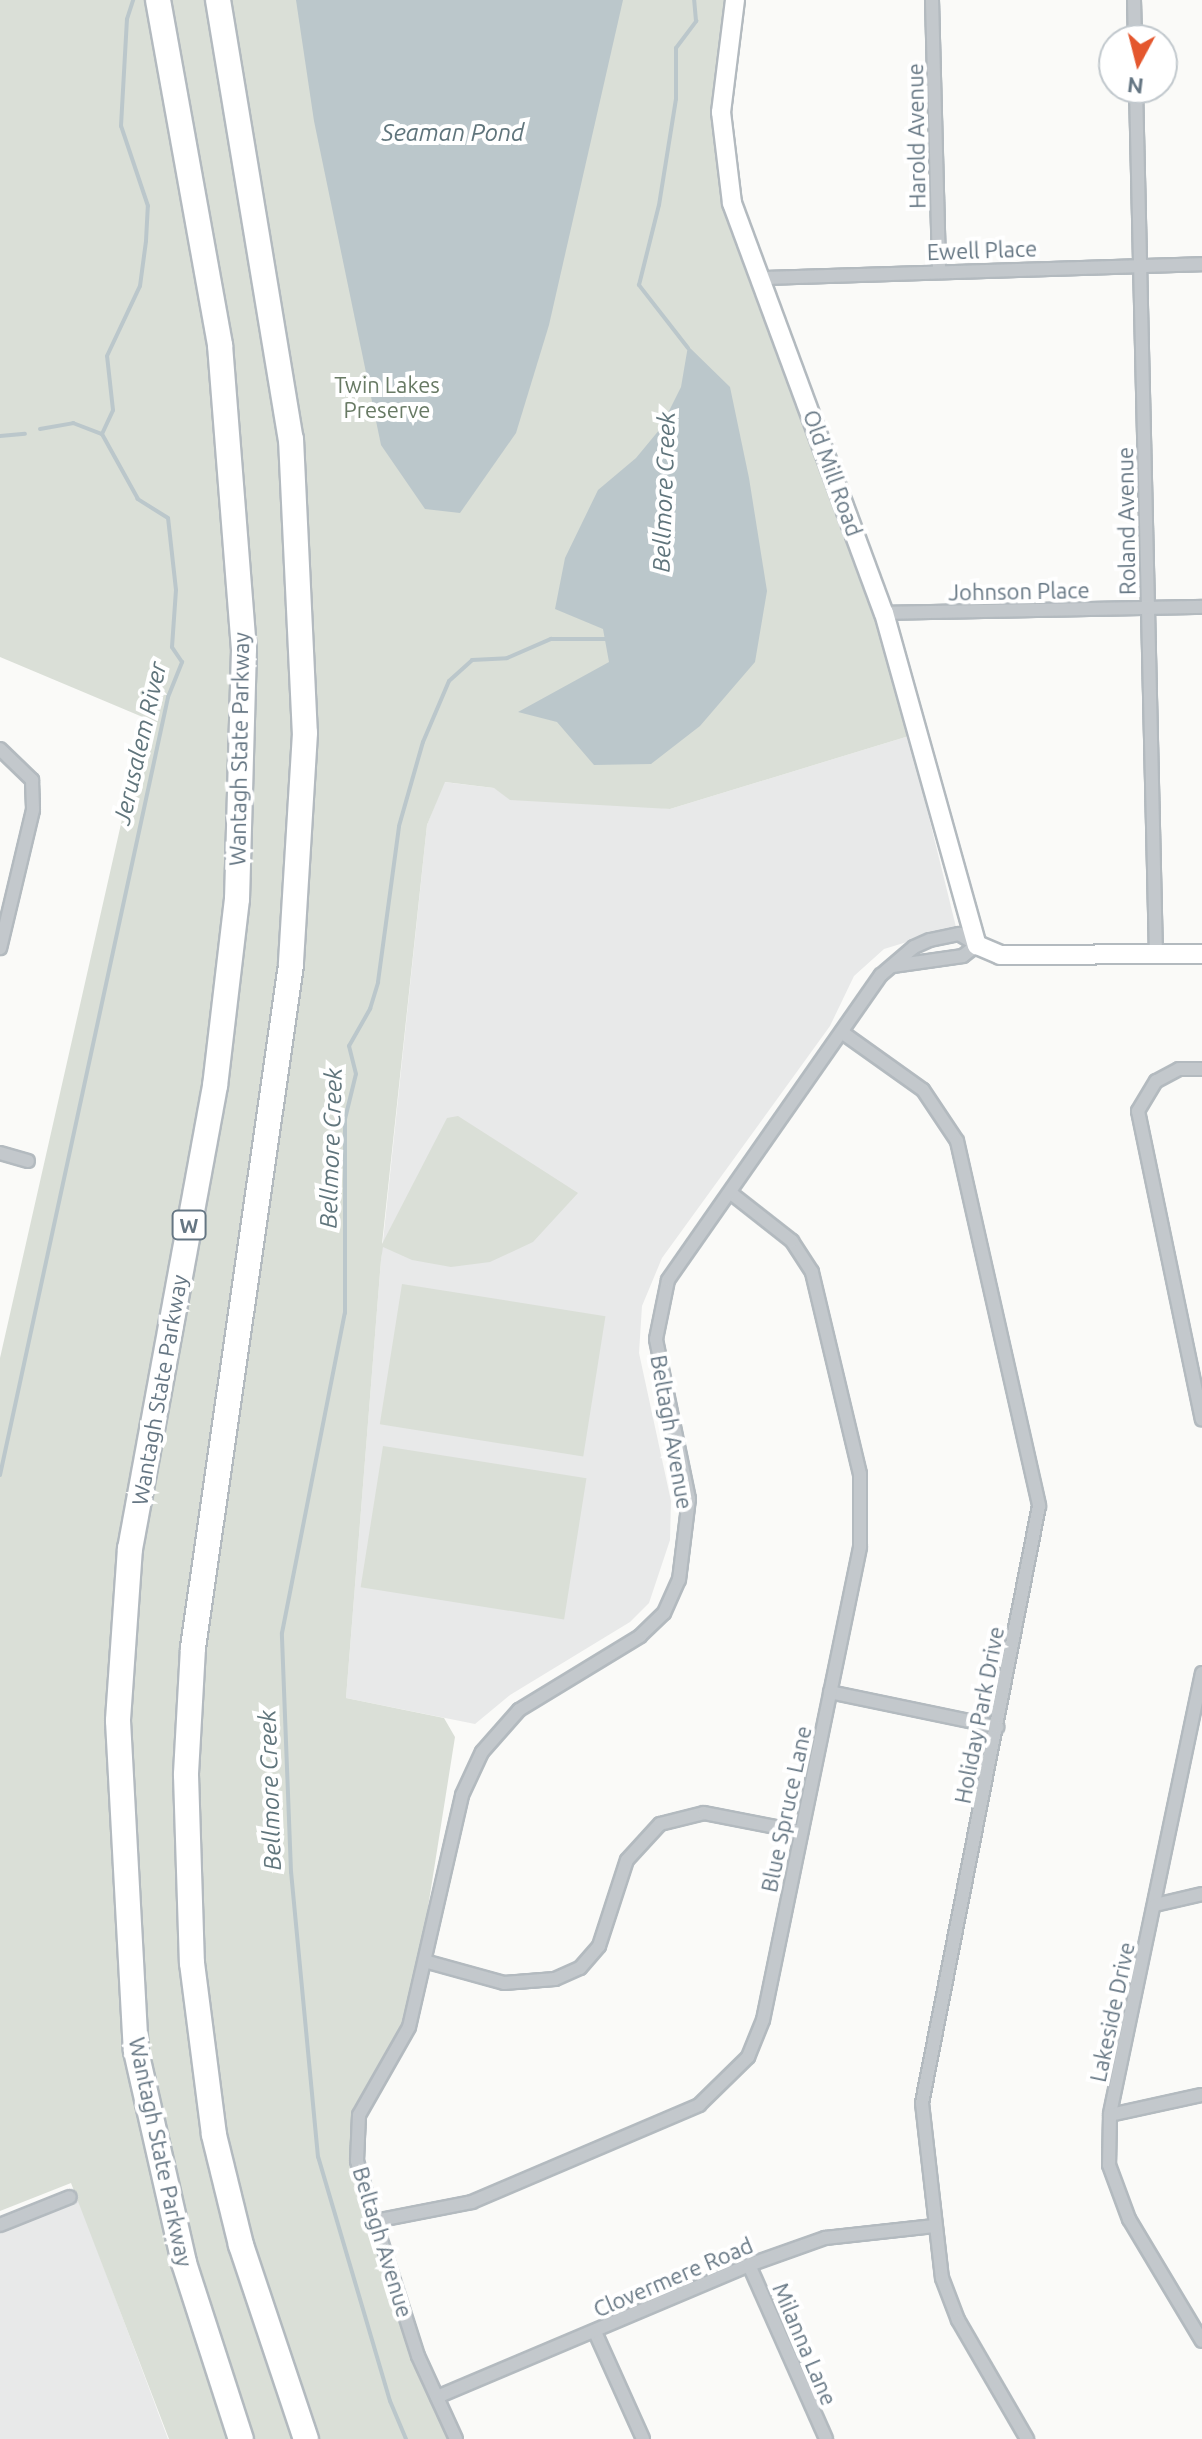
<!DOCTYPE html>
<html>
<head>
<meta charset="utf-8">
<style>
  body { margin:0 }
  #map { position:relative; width:1202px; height:2439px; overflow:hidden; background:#fafaf8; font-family:Ubuntu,sans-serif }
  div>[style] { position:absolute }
  .built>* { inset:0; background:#e8e9e9 }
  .green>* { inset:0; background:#dadfd7; transform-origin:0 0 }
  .water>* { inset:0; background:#bbc7cb }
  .stream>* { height:4px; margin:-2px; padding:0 2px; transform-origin:2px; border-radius:2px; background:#bbc7cb }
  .roads { filter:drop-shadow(2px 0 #b3babf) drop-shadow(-2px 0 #b3babf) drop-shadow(0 2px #b3babf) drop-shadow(0 -2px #b3babf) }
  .street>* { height:12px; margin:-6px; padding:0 6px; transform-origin:6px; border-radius:6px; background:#c3c8cc }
  .secondary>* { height:18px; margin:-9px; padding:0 9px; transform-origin:9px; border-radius:9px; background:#fff }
  .highway>* { height:24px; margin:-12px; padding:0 12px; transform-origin:12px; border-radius:12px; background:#fff }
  span { translate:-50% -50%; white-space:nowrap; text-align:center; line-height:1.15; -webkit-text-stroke:8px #fff; paint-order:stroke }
  .shield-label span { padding:2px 6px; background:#fff; border:2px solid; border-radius:6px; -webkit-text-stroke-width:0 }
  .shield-label { font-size:20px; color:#657683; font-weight:700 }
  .street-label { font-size:22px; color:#657683 }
  .park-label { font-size:22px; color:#687a64 }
  .water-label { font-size:24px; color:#60757c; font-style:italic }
  .north { position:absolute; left:1098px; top:24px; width:80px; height:80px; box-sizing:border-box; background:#fff; border:2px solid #c1c8cd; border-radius:50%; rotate:187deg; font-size:22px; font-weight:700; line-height:32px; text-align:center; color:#657683 }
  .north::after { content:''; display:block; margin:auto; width:28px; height:36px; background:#e4572e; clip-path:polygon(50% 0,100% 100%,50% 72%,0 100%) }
</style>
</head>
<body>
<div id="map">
  <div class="built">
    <div style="clip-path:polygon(909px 736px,956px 927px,884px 949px,854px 976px,830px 1026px,662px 1258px,642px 1306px,639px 1353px,671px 1501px,670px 1540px,649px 1603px,630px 1622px,510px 1695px,475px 1724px,346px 1698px,381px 1260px,427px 825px,444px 782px,670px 809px)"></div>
    <div style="clip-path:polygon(76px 2193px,168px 2439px,0 2439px,0 2225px)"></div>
  </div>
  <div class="green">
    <div style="clip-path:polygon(0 0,730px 0,723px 181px,895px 668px,909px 736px,670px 809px,510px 800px,494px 788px,445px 782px,427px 825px,382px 1244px,447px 1118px,458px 1116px,578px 1193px,533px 1242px,490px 1262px,451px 1267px,412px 1260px,383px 1247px,381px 1260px,346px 1698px,444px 1718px,455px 1737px,409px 2027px,359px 2115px,357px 2161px,418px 2356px,456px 2439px,169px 2439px,71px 2183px,0 2211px,0 1358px,145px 718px,0 657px)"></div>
    <div style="left:402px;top:1284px;width:206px;height:142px;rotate:9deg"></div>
    <div style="left:383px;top:1446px;width:206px;height:143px;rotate:9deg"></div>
  </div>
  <div class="water">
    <div style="clip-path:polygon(296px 0,623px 0,549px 325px,516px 433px,460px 513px,425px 509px,381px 445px,314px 121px)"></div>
    <div style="clip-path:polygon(688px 346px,730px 387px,749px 478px,767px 591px,755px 662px,700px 726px,651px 764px,594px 765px,557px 722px,518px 712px,609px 662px,603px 629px,555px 609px,565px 558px,598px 490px,636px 458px,660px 429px,681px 387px)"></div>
  </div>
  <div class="stream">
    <div style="left:688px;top:348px;width:80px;rotate:-127.9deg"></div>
    <div style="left:639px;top:285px;width:82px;rotate:-76deg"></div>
    <div style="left:659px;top:205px;width:107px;rotate:-80.9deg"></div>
    <div style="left:676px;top:99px;width:51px;rotate:-90deg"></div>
    <div style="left:676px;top:48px;width:34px;rotate:-53deg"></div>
    <div style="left:696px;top:21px;width:21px;rotate:-95deg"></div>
    <div style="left:40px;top:429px;width:34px;rotate:-10deg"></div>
    <div style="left:73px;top:423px;width:31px;rotate:21deg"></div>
    <div style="left:0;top:436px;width:25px;rotate:-5deg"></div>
    <div style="left:0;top:1475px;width:796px;rotate:-77.81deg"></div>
    <div style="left:168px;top:697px;width:38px;rotate:-68deg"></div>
    <div style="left:182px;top:662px;width:18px;rotate:-124deg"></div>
    <div style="left:172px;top:647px;width:57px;rotate:-86deg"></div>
    <div style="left:176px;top:590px;width:72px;rotate:-96.3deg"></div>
    <div style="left:168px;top:518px;width:36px;rotate:-148deg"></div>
    <div style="left:138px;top:499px;width:74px;rotate:-119deg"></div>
    <div style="left:102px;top:434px;width:26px;rotate:-65deg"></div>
    <div style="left:113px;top:410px;width:54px;rotate:-96.3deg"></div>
    <div style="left:107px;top:356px;width:77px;rotate:-64.8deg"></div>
    <div style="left:140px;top:286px;width:45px;rotate:-82.4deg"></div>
    <div style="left:146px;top:241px;width:35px;rotate:-87deg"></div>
    <div style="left:148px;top:206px;width:84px;rotate:-108.6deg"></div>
    <div style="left:121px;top:126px;width:107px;rotate:-86.8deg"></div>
    <div style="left:127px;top:19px;width:20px;rotate:-72deg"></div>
    <div style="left:406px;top:2439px;width:41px;rotate:-112.8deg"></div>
    <div style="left:390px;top:2401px;width:254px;rotate:-106.4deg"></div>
    <div style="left:318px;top:2157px;width:286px;rotate:-95.4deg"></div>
    <div style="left:291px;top:1872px;width:239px;rotate:-92.2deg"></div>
    <div style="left:282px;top:1633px;width:326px;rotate:-78.9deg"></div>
    <div style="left:345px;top:1313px;width:194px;rotate:-90deg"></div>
    <div style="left:345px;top:1119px;width:46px;rotate:-76.3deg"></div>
    <div style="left:356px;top:1074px;width:29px;rotate:-104deg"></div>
    <div style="left:349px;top:1046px;width:43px;rotate:-60.4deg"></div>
    <div style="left:370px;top:1009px;width:28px;rotate:-73deg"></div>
    <div style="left:378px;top:982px;width:157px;rotate:-82.3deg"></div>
    <div style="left:399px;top:826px;width:87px;rotate:-74.1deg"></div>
    <div style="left:423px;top:742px;width:66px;rotate:-66.9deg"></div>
    <div style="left:449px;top:681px;width:31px;rotate:-42deg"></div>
    <div style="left:472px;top:660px;width:35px;rotate:-3deg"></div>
    <div style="left:507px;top:658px;width:48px;rotate:-23.4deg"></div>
    <div style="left:551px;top:639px;width:56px"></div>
  </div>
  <div class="roads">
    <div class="street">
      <div style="left:932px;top:0;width:271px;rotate:88.5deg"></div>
      <div style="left:1134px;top:0;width:40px;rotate:88.6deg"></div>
      <div style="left:1136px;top:88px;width:865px;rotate:88.68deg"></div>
      <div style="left:763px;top:278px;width:439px;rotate:-1.8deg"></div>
      <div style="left:884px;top:613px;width:318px;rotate:-1.1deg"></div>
      <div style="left:0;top:749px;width:45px;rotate:44.1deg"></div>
      <div style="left:32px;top:780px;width:30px;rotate:88deg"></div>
      <div style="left:33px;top:810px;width:142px;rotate:103.4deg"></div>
      <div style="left:843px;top:1033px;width:98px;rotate:35.5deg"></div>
      <div style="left:923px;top:1090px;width:61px;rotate:56.3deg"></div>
      <div style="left:957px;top:1141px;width:374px;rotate:77.3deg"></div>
      <div style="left:1039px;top:1506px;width:608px;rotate:101.09deg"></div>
      <div style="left:922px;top:2103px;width:176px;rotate:83.5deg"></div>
      <div style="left:942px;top:2278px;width:45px;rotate:69.1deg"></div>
      <div style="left:958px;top:2320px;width:138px;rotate:59.9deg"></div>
      <div style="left:1202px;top:1069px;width:23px;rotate:180deg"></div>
      <div style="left:1179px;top:1069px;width:26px;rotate:152deg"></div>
      <div style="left:1156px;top:1081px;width:35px;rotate:121deg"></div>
      <div style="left:1138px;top:1111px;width:315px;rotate:78.3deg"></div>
      <div style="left:0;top:1153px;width:29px;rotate:16deg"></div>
      <div style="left:1202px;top:1673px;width:451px;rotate:101.8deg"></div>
      <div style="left:1110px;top:2115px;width:50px;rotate:91.1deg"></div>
      <div style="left:1109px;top:2165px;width:58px;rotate:69.7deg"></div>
      <div style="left:1129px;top:2219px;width:142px;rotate:59.1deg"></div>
      <div style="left:830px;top:1692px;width:171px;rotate:11.8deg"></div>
      <div style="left:1155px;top:1905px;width:48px;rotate:-13.2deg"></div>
      <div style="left:428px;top:1962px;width:79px;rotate:15.4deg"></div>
      <div style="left:504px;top:1983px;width:51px;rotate:-4.5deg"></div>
      <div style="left:555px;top:1979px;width:27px;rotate:-24deg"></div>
      <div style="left:580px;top:1968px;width:29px;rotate:-49deg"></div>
      <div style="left:599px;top:1946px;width:90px;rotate:-72deg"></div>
      <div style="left:627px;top:1860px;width:49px;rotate:-47.5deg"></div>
      <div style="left:660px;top:1824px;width:45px;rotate:-14deg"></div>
      <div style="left:704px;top:1813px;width:99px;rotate:11.1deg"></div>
      <div style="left:1110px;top:2115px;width:94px;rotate:-12.3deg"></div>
      <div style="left:375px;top:2221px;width:99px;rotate:-11.1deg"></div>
      <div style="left:472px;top:2202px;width:247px;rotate:-23.1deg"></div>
      <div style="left:699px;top:2105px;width:69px;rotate:-44.4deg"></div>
      <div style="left:748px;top:2057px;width:40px;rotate:-68deg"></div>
      <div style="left:763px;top:2020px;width:483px;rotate:-78.4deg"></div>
      <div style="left:860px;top:1547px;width:73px;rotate:-90deg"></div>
      <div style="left:860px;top:1474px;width:208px;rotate:-103.4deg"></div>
      <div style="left:812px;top:1272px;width:37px;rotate:-123deg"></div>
      <div style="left:792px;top:1241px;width:76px;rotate:-141.9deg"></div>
      <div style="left:0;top:2225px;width:75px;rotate:-21.8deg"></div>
      <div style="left:749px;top:2265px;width:190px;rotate:66.1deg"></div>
      <div style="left:595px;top:2332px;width:117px;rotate:65.8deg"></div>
      <div style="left:437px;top:2397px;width:339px;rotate:-22.9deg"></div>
      <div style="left:749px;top:2265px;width:81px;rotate:-19.6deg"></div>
      <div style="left:825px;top:2238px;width:110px;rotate:-6.3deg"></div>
      <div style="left:456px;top:2439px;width:91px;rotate:-114.6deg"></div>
      <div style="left:418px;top:2356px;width:142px;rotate:-107.7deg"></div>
      <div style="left:375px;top:2221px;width:63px;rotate:-106.7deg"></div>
      <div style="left:357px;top:2161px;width:46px;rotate:-87.5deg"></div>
      <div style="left:359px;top:2115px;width:101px;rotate:-60.4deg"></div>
      <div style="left:409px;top:2027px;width:238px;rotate:-77.1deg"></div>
      <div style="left:462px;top:1795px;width:47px;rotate:-65.1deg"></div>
      <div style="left:482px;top:1752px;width:56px;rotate:-48.6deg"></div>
      <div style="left:519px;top:1710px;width:142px;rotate:-31.4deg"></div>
      <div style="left:640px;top:1636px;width:33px;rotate:-44deg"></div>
      <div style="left:664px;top:1613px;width:36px;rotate:-66deg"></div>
      <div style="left:679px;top:1580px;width:82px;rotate:-83deg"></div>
      <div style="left:689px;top:1499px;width:163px;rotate:-101.7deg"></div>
      <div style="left:656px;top:1339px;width:60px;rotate:-78.5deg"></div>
      <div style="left:668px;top:1280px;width:372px;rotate:-55.1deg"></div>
      <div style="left:881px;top:975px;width:43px;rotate:-40.3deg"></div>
      <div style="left:914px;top:947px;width:17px;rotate:-24deg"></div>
      <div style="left:930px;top:940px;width:30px;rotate:-12deg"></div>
      <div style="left:959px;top:934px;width:21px;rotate:31deg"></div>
      <div style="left:977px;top:945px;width:18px;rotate:142deg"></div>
      <div style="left:963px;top:956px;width:71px;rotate:171.9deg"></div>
    </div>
    <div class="secondary">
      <div style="left:735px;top:0;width:113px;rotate:97.1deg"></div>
      <div style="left:721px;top:112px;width:92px;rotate:83.1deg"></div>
      <div style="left:732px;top:203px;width:437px;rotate:69.7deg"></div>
      <div style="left:884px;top:613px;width:345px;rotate:74.4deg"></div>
      <div style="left:977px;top:945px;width:25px;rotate:23deg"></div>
      <div style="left:1000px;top:955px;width:202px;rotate:-0.3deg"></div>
    </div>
    <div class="highway">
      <div style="left:158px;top:0;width:351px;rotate:79.8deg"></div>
      <div style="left:220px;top:345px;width:305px;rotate:85.5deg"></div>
      <div style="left:244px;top:649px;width:250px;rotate:91.6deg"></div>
      <div style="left:237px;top:899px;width:188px;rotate:96.7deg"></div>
      <div style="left:215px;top:1086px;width:470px;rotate:100.4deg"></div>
      <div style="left:130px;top:1548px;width:173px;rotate:94deg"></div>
      <div style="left:118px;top:1721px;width:330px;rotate:86.9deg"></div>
      <div style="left:136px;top:2051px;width:217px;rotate:77.2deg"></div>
      <div style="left:184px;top:2263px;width:185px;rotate:72.1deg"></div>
      <div style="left:218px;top:0;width:445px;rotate:80.6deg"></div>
      <div style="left:291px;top:439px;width:294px;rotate:87.3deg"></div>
      <div style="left:305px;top:733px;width:232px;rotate:93.5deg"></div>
      <div style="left:291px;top:965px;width:690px;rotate:98.17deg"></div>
      <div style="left:193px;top:1648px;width:127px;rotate:93.2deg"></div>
      <div style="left:186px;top:1775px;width:188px;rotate:88.2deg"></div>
      <div style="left:192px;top:1963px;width:173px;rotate:82.7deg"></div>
      <div style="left:214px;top:2135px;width:113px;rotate:76.2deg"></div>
      <div style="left:241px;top:2245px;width:205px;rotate:71.5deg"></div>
    </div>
  </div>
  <div class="shield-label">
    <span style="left:189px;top:1225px">W</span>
  </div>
  <div class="street-label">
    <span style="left:916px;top:136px;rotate:-91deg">Harold Avenue</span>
    <span style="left:982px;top:250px;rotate:-2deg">Ewell Place</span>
    <span style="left:833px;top:473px;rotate:70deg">Old Mill Road</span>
    <span style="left:1126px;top:521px;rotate:-91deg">Roland Avenue</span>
    <span style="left:1019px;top:591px;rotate:-1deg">Johnson Place</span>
    <span style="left:239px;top:749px;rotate:-89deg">Wantagh State Parkway</span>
    <span style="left:159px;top:1390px;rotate:-80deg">Wantagh State Parkway</span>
    <span style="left:672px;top:1432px;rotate:80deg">Beltagh Avenue</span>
    <span style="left:979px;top:1715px;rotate:-79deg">Holiday Park Drive</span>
    <span style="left:786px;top:1809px;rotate:-78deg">Blue Spruce Lane</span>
    <span style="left:1112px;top:2012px;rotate:-78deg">Lakeside Drive</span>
    <span style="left:161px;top:2152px;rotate:78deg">Wantagh State Parkway</span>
    <span style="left:383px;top:2242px;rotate:73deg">Beltagh Avenue</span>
    <span style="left:673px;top:2277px;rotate:-23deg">Clovermere Road</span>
    <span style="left:805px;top:2344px;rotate:67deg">Milanna Lane</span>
  </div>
  <div class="park-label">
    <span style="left:387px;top:397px">Twin Lakes<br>Preserve</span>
  </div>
  <div class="water-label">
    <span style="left:453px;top:133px">Seaman Pond</span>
    <span style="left:664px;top:492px;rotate:-88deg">Bellmore Creek</span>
    <span style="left:140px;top:743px;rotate:-77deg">Jerusalem River</span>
    <span style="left:331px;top:1148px;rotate:-88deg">Bellmore Creek</span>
    <span style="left:270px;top:1790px;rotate:-92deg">Bellmore Creek</span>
  </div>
  <div class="north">N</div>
</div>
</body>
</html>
